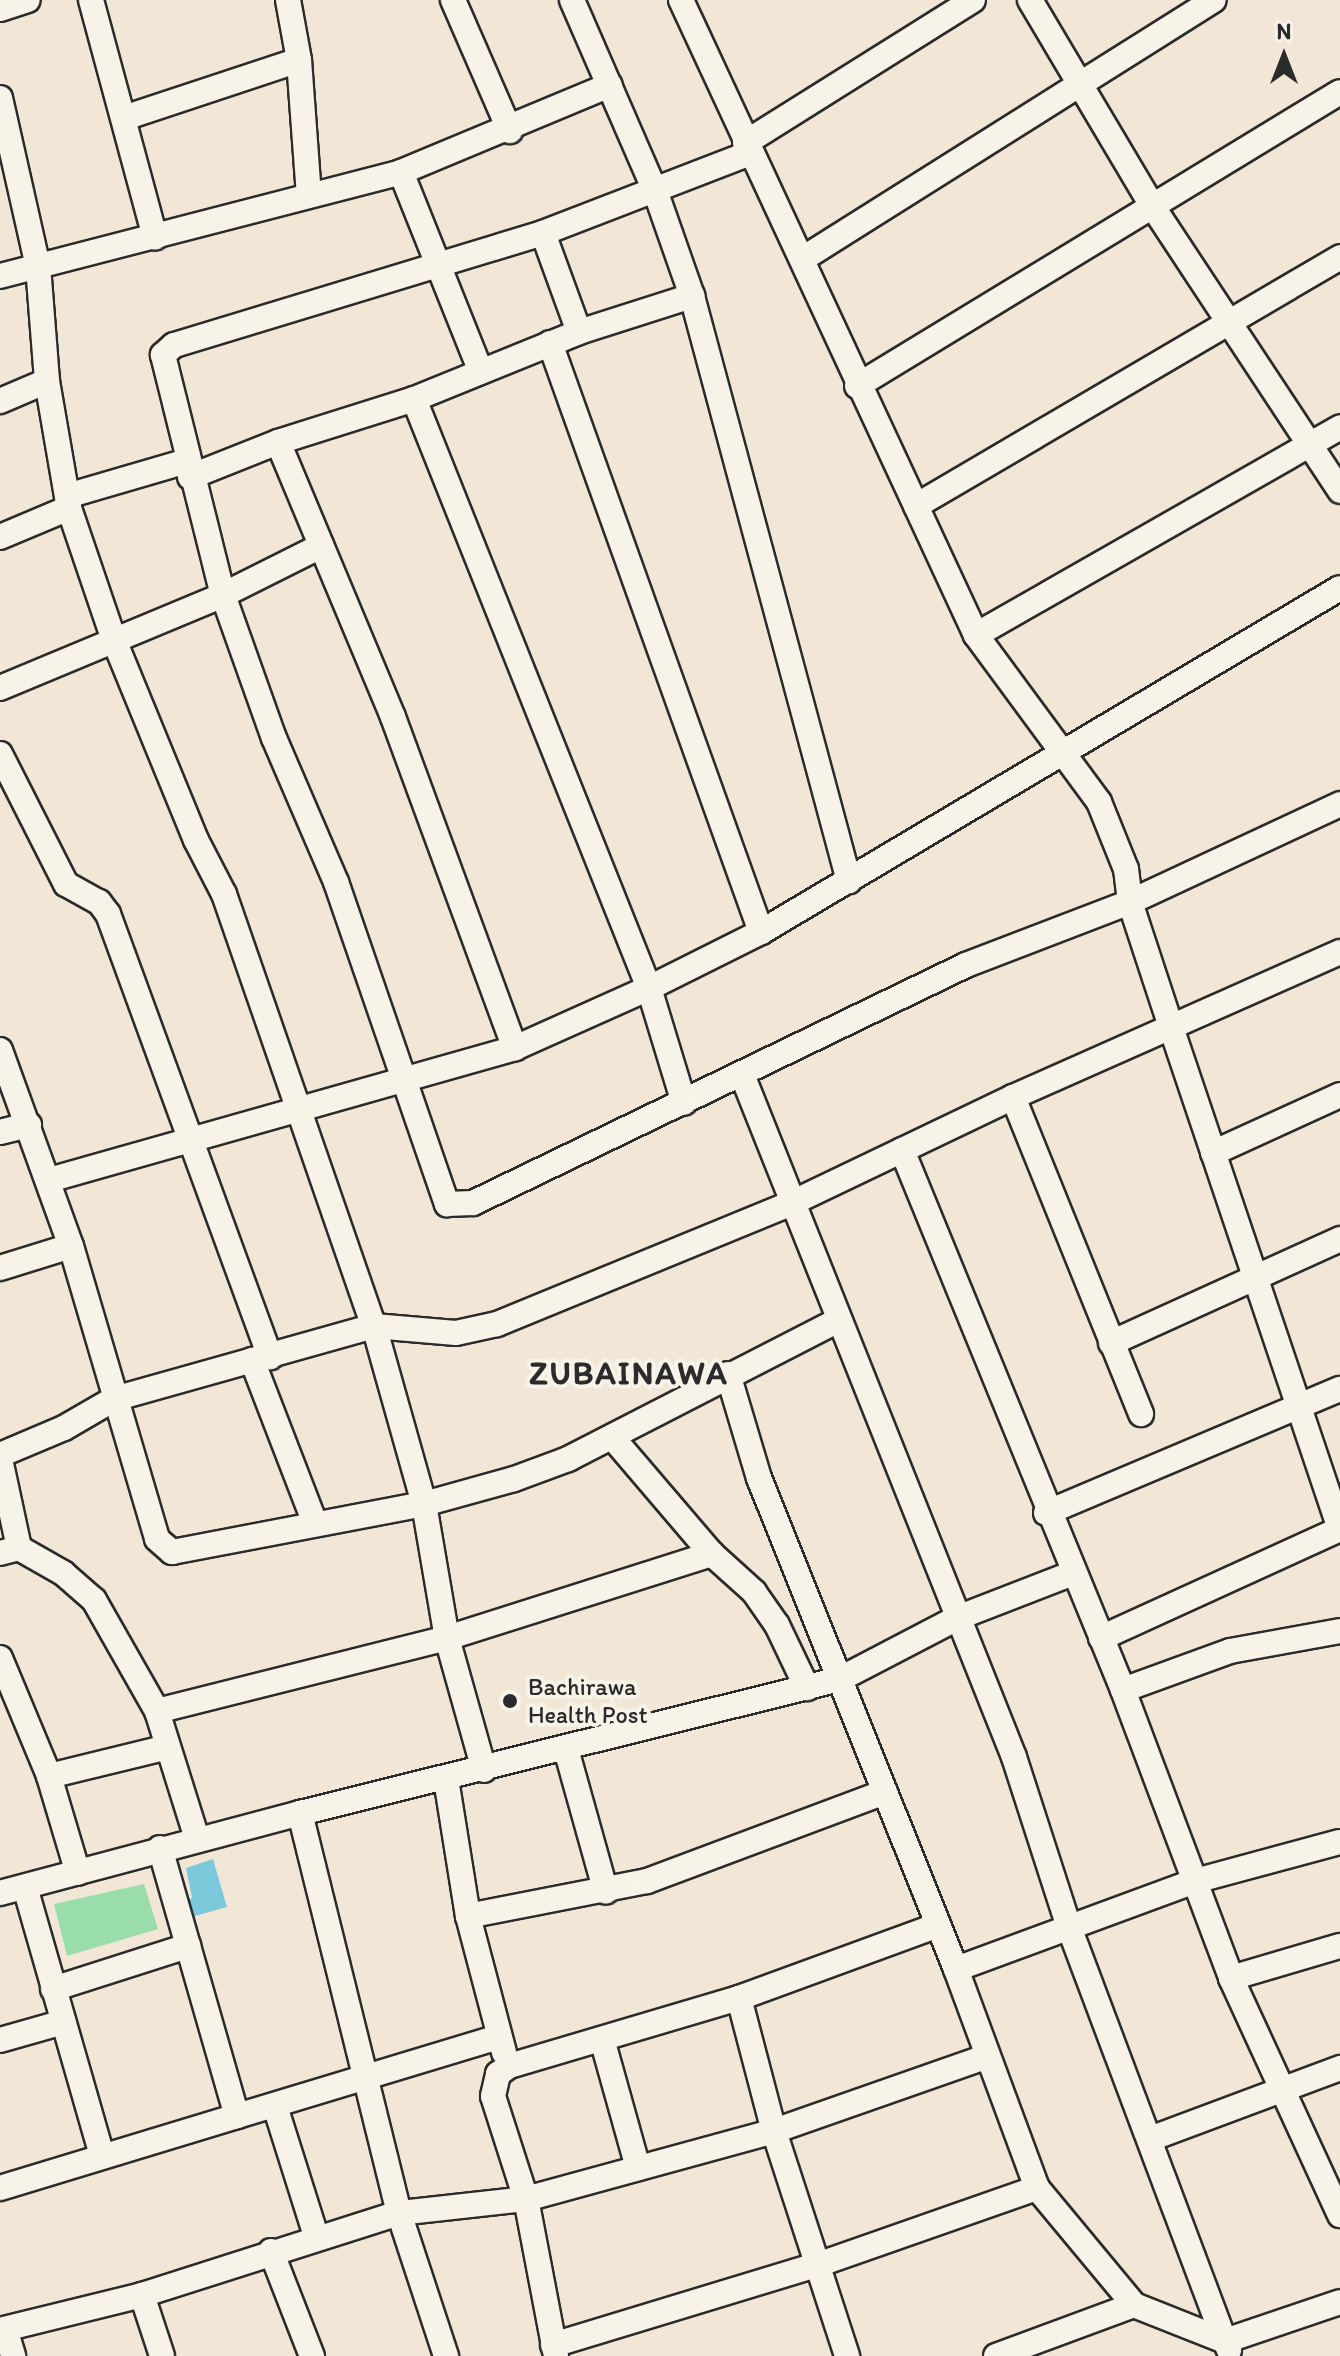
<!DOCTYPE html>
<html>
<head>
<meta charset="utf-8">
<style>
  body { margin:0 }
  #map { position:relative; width:1340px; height:2356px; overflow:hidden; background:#f2e7d7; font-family:Itim,sans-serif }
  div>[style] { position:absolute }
  .green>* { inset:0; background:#98ddaa }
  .water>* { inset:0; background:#7cc9db }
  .roads { filter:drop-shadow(2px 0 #2b2b2b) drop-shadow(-2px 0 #2b2b2b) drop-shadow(0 2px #2b2b2b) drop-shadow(0 -2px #2b2b2b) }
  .street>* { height:24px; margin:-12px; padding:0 12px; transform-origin:12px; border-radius:12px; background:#f7f3e8 }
  .dots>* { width:22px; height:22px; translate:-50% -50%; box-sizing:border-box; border:4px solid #f7f3e8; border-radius:50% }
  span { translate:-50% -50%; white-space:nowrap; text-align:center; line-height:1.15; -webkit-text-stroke:8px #f7f3e8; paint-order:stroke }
  .poi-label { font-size:24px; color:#2b2b2b }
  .left { translate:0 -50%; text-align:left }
  .district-label { font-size:32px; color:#2b2b2b; font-weight:700; letter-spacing:2px }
  .north { position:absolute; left:1244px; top:16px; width:80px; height:80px; -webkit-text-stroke:6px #f7f3e8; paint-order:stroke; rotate:0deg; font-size:22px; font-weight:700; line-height:32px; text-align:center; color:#2b2b2b }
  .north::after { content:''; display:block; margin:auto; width:28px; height:36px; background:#2b2b2b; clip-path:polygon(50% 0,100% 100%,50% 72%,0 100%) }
</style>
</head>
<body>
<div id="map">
  <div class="green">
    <div style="clip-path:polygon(144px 1884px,158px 1929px,67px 1956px,54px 1904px)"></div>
  </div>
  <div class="water">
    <div style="clip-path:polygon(213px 1859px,227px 1907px,188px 1918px,184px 1902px,192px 1898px,186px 1868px)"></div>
  </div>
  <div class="roads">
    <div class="street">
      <div style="left:91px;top:0;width:246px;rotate:74.9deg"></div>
      <div style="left:288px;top:0;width:61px;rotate:79.6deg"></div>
      <div style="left:299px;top:60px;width:135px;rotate:85.8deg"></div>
      <div style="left:453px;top:0;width:143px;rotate:66.5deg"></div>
      <div style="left:572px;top:0;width:210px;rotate:66.5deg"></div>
      <div style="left:656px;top:193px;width:109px;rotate:70.7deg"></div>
      <div style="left:692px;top:296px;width:606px;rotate:74.98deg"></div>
      <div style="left:681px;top:0;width:700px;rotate:65.08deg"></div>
      <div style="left:976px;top:635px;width:207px;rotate:53.6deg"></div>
      <div style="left:1099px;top:802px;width:72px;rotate:68.1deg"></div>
      <div style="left:1126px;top:869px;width:33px;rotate:83deg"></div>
      <div style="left:1130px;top:902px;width:132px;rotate:71.8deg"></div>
      <div style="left:1171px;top:1027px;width:530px;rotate:71.39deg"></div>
      <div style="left:1030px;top:0;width:241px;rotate:59.3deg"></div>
      <div style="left:1153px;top:207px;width:340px;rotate:56.6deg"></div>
      <div style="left:0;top:9px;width:29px;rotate:-18deg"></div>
      <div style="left:0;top:98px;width:172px;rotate:77.3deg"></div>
      <div style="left:38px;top:266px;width:115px;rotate:85.5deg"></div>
      <div style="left:47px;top:381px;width:129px;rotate:80.2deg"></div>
      <div style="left:69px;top:508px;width:139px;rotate:71.2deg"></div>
      <div style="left:114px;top:640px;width:216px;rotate:67.7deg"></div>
      <div style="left:196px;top:840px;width:61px;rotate:62.6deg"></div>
      <div style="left:224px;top:894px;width:457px;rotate:70.9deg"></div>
      <div style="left:374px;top:1326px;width:185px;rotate:74.3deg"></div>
      <div style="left:424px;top:1504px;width:136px;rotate:80.3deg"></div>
      <div style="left:447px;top:1638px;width:278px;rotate:-17.6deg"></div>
      <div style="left:124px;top:118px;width:184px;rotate:-18.3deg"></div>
      <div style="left:745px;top:143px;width:269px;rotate:-32.1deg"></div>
      <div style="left:750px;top:153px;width:222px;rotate:158.9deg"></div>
      <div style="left:543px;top:233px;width:386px;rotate:163.1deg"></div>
      <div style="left:174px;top:345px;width:15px;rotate:138deg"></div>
      <div style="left:163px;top:355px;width:247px;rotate:76deg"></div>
      <div style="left:223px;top:595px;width:152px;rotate:70.4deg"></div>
      <div style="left:274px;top:738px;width:157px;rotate:66.7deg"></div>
      <div style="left:336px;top:882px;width:341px;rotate:71deg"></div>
      <div style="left:447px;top:1204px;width:26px;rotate:-2deg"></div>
      <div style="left:473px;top:1203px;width:547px;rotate:-25.77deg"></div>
      <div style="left:966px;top:965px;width:176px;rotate:-21deg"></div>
      <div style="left:1130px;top:902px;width:232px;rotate:-25deg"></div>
      <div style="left:401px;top:172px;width:215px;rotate:68.2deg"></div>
      <div style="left:543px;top:233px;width:105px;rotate:70deg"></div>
      <div style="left:804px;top:258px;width:484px;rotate:-32.2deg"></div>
      <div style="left:0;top:276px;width:414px;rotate:-14.5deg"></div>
      <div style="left:401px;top:172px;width:226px;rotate:-22.6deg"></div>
      <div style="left:550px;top:343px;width:626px;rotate:70.29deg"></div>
      <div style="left:857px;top:386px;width:565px;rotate:-31.33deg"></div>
      <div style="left:414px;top:399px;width:634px;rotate:68.25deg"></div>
      <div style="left:649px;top:988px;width:120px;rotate:73.1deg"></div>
      <div style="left:0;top:401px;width:51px;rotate:-23.1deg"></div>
      <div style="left:278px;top:442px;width:298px;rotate:67.3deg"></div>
      <div style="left:393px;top:717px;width:353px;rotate:69.8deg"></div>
      <div style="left:190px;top:477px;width:95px;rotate:-21.7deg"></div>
      <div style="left:278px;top:442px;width:143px;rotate:-17.5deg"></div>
      <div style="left:414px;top:399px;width:178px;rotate:-22.1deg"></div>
      <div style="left:579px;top:332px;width:119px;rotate:-17.7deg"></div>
      <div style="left:67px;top:496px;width:125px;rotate:-16.3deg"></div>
      <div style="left:916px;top:506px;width:492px;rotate:-30.4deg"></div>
      <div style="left:0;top:537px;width:75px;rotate:-22.8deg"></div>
      <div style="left:976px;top:635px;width:419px;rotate:-29.7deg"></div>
      <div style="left:0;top:688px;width:242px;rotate:-22.6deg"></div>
      <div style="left:223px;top:595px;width:110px;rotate:-26.6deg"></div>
      <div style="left:0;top:754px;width:146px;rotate:63.1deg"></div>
      <div style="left:66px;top:884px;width:38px;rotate:29deg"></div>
      <div style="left:99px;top:902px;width:15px;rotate:53deg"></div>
      <div style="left:108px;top:914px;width:472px;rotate:69.9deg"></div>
      <div style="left:0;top:1050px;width:208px;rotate:70.1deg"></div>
      <div style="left:71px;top:1246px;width:305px;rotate:73.6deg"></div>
      <div style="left:157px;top:1539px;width:20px;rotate:41deg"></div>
      <div style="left:172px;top:1552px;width:257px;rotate:-10.8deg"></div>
      <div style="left:424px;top:1504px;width:93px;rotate:-15.5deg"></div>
      <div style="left:514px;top:1479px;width:58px;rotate:-20.3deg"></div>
      <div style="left:568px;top:1459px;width:304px;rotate:-27.2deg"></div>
      <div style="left:743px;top:1077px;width:732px;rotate:68.27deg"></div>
      <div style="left:1014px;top:1757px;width:179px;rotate:72.1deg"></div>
      <div style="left:1069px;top:1927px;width:442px;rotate:69.4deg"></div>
      <div style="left:1225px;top:2341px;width:121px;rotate:-18.7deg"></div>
      <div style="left:1013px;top:1097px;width:342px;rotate:68deg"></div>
      <div style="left:0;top:1132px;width:30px;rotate:-14deg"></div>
      <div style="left:902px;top:1150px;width:583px;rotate:67.74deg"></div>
      <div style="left:1123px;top:1690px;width:308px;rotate:69.4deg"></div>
      <div style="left:1231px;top:1978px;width:261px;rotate:65.3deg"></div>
      <div style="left:1213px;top:1153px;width:140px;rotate:-24.5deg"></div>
      <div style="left:49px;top:1180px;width:484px;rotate:-15.8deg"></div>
      <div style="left:515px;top:1048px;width:147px;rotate:-24.1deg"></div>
      <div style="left:649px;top:988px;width:125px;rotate:-26.6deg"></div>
      <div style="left:761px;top:932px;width:673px;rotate:-30.72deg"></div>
      <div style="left:0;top:1268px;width:74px;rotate:-17.2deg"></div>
      <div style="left:1111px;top:1343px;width:252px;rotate:-24.4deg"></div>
      <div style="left:252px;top:1360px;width:173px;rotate:68.9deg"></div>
      <div style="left:728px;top:1374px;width:109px;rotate:73.4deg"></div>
      <div style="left:759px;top:1478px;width:529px;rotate:68.14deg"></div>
      <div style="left:956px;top:1969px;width:233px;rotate:69.7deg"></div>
      <div style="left:1037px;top:2188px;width:152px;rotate:50.3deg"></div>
      <div style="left:1134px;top:2305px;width:98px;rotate:21.6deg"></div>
      <div style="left:1225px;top:2341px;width:10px;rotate:66deg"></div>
      <div style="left:612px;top:1437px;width:154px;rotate:49.5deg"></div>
      <div style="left:712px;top:1554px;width:57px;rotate:42.1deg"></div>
      <div style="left:754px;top:1592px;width:40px;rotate:55.1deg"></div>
      <div style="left:777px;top:1625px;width:70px;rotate:64.5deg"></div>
      <div style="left:0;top:1455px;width:69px;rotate:-22.9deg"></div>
      <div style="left:64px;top:1428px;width:58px;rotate:-30.1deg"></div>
      <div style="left:114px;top:1399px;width:270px;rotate:-15.7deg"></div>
      <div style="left:374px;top:1326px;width:82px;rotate:4.9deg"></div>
      <div style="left:456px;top:1333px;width:42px;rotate:-12.4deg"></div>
      <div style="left:497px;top:1324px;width:321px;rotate:-22.3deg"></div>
      <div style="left:794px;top:1202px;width:243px;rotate:-25.6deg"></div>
      <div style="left:1013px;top:1097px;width:358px;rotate:-23.9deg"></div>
      <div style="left:0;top:1459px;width:91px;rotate:77.9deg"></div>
      <div style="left:1046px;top:1513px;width:319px;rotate:-22.9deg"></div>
      <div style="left:0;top:1553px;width:20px;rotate:-15deg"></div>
      <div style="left:19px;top:1548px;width:51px;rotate:29.6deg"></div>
      <div style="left:63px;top:1573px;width:41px;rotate:41.1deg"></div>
      <div style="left:94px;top:1600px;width:128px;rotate:60.4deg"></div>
      <div style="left:157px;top:1711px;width:134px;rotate:72.6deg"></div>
      <div style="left:1101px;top:1638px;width:263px;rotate:-24.5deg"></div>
      <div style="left:0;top:1658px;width:128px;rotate:67.4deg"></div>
      <div style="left:49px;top:1776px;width:101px;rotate:73.4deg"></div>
      <div style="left:1123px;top:1690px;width:114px;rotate:-20deg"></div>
      <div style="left:1230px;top:1651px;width:112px;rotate:-10.3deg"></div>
      <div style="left:157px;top:1711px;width:299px;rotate:-14.1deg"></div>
      <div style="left:447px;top:1638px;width:137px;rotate:74.3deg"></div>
      <div style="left:566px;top:1749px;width:148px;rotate:74.4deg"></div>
      <div style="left:49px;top:1776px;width:122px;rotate:-13.7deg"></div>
      <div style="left:446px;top:1779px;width:139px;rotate:80.9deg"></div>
      <div style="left:468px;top:1916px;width:141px;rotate:75.2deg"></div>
      <div style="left:300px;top:1813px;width:412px;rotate:76.1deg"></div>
      <div style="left:399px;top:2213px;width:151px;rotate:71.8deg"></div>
      <div style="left:160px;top:1848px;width:279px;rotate:74deg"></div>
      <div style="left:237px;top:2116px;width:274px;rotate:-16.8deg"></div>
      <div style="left:25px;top:1887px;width:279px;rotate:74deg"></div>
      <div style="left:0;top:1893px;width:310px;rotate:-14.9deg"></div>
      <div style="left:300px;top:1813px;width:556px;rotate:-13.94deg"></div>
      <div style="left:840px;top:1679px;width:132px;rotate:-27.5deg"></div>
      <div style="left:957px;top:1618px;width:124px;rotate:-21.2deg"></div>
      <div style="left:468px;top:1916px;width:182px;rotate:-11.1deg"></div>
      <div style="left:647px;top:1881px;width:254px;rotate:-20.5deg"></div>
      <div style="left:956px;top:1969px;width:255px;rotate:-20.2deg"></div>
      <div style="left:1195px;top:1881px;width:150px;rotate:-15.1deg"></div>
      <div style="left:1231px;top:1978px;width:114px;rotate:-16.4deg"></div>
      <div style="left:53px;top:1989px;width:142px;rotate:-17.7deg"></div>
      <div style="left:739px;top:1998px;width:138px;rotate:75.3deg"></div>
      <div style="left:774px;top:2131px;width:237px;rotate:72deg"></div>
      <div style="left:602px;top:2039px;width:134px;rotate:74.4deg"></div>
      <div style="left:0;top:2040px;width:66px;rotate:-15.9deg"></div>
      <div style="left:275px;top:2106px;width:136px;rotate:72.5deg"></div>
      <div style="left:1150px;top:2139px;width:203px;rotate:-20.5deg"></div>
      <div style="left:0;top:2188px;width:248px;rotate:-16.9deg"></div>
      <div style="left:271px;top:2251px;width:113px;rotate:68.7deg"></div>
      <div style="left:142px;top:2295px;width:64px;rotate:71.8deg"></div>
      <div style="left:5px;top:2329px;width:28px;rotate:73deg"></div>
      <div style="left:0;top:2330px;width:146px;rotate:-13.8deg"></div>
      <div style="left:142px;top:2295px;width:270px;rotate:-17.7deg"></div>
      <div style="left:399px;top:2213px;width:128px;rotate:-6.3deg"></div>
      <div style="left:526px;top:2199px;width:257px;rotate:-15.3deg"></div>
      <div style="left:774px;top:2131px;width:224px;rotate:-19.3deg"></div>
      <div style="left:553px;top:2345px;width:276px;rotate:-16.9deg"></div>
      <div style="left:817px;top:2265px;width:233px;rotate:-19.3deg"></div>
      <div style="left:556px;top:2356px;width:160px;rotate:-100.8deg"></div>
      <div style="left:526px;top:2199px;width:108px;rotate:-107.8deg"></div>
      <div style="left:493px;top:2096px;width:23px;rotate:-77deg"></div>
      <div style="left:498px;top:2074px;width:14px;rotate:-36deg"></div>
      <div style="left:509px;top:2066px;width:240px;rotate:-16.5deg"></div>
      <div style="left:739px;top:1998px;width:212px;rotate:-20.1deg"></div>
      <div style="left:996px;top:2356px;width:147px;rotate:-20.3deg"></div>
    </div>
  </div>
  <div class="dots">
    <div style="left:510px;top:1701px;background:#2b2b2b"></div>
  </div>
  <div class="poi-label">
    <span class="left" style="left:528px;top:1701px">Bachirawa<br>Health Post</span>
  </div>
  <div class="district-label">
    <span style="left:629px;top:1373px">ZUBAINAWA</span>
  </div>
  <div class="north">N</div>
</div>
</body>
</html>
